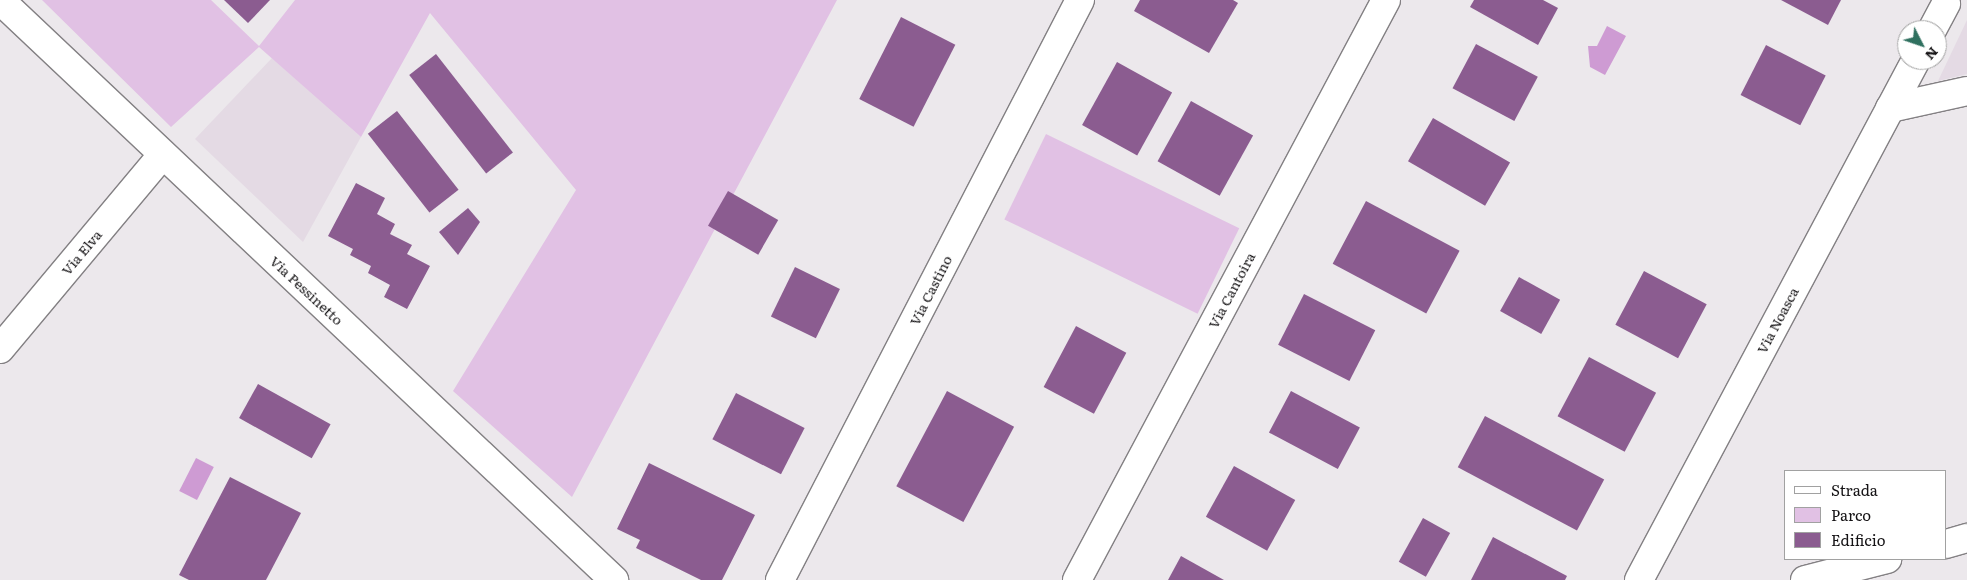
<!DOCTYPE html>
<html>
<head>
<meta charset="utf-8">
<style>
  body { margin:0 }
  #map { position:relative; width:1967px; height:580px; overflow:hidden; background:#ece8ec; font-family:Literata,serif }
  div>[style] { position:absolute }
  .built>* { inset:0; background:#e4dae4 }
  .green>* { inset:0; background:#e1c1e4; transform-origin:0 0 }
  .water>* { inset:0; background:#ce9bd3; transform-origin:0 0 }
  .building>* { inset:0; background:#8b5c90; transform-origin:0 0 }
  .roads { filter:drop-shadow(1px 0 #838083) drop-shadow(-1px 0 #838083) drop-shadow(0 1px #838083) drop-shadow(0 -1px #838083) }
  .minor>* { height:28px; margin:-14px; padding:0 14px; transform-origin:14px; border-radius:14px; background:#fff }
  span { translate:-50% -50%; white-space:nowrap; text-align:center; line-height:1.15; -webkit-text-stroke:4px #fff; paint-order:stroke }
  .street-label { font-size:14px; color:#151315 }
  .legend { position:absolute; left:1784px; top:470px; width:162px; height:90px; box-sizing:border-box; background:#fff; border:1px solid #a1a1a1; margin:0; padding:6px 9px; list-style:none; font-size:15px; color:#151315 }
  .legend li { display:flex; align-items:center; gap:10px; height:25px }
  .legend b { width:25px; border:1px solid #a1a1a1 }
  .north { position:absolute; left:1897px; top:20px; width:50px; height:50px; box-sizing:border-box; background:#fff; border:1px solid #a1a1a1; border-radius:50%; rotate:131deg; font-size:14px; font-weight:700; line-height:20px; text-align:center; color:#151315 }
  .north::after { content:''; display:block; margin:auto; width:18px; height:22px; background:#2f705f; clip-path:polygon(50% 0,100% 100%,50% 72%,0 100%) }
</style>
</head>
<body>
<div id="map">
  <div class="built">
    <div style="clip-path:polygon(1967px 20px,1967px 74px,1938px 81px)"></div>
    <div style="clip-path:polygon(272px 58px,361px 137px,303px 242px,195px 139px)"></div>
  </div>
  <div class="green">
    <div style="clip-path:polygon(42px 0,211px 0,259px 46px,295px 0,837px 0,572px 497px,453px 391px,576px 190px,430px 13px,361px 137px,259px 47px,171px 127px)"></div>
    <div style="left:1046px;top:134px;width:215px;height:95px;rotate:26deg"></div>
  </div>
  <div class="water">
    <div style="clip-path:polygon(1607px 26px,1626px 36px,1605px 75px,1590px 67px,1588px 46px,1597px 46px)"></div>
    <div style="left:196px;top:458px;width:20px;height:37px;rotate:27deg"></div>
  </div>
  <div class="building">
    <div style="clip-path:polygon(224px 0,270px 0,248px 23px)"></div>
    <div style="clip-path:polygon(1140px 0,1233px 0,1238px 3px,1209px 53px,1134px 11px)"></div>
    <div style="clip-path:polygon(1474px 0,1543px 0,1558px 8px,1538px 45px,1470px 7px)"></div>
    <div style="clip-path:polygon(1781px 0,1841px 0,1828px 25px)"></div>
    <div style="left:901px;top:17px;width:61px;height:92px;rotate:27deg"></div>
    <div style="left:1476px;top:44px;width:70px;height:50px;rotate:28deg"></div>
    <div style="left:1766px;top:45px;width:67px;height:56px;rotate:27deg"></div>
    <div style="left:436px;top:54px;width:125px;height:34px;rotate:52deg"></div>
    <div style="left:1117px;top:62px;width:63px;height:72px;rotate:29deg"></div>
    <div style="left:1191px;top:101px;width:71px;height:69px;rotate:29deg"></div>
    <div style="left:397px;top:111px;width:100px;height:37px;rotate:52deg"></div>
    <div style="left:1433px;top:118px;width:89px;height:50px;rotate:30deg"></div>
    <div style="clip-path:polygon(356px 183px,385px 198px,377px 214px,395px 224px,390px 234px,412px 245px,407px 254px,430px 266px,407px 309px,384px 297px,390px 285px,368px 273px,371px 266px,350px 255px,353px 249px,328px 236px)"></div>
    <div style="left:728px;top:191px;width:58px;height:40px;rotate:30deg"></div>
    <div style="left:1366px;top:201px;width:106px;height:71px;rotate:28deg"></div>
    <div style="clip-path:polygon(468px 208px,480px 222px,458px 255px,439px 232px)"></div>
    <div style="left:795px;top:267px;width:50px;height:55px;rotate:26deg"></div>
    <div style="left:1644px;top:271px;width:71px;height:61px;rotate:28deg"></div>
    <div style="left:1519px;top:277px;width:47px;height:39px;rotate:29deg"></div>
    <div style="left:1304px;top:294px;width:80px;height:57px;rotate:27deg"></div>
    <div style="left:1076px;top:326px;width:57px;height:69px;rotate:28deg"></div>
    <div style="left:1589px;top:357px;width:76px;height:67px;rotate:28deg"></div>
    <div style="left:258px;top:384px;width:83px;height:39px;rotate:29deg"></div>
    <div style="left:947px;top:391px;width:76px;height:108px;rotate:28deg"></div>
    <div style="left:1291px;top:391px;width:78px;height:47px;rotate:28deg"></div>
    <div style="left:736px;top:393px;width:77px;height:52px;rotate:27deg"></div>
    <div style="left:1485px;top:416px;width:135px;height:58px;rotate:28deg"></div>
    <div style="clip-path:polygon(649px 463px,755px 515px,722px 580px,701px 580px,636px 548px,640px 540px,617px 529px)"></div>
    <div style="left:1234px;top:466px;width:70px;height:58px;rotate:29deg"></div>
    <div style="clip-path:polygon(230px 477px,301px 513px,266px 580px,189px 580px,179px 575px)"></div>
    <div style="left:1423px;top:518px;width:31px;height:50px;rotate:29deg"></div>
    <div style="clip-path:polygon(1493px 537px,1567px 576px,1565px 580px,1471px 580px)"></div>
    <div style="clip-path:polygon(1181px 556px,1224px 580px,1168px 580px)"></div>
  </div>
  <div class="roads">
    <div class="minor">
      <div style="left:0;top:0;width:845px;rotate:43.37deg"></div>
      <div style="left:1932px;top:30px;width:30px;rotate:-62deg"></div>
      <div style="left:1890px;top:108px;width:79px;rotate:-12.4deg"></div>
      <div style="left:0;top:349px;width:253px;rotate:-50.1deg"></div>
      <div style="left:1946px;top:544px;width:22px;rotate:-16deg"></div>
      <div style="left:780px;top:580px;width:653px;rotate:-62.65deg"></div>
      <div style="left:1077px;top:580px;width:657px;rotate:-61.95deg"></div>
      <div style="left:1639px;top:580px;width:589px;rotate:-61.96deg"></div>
      <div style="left:1805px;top:580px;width:85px;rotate:-14.4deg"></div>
    </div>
  </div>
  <div class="street-label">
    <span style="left:81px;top:252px;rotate:-50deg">Via Elva</span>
    <span style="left:307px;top:290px;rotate:43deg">Via Pessinetto</span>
    <span style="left:930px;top:290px;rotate:-63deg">Via Castino</span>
    <span style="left:1231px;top:290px;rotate:-62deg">Via Cantoira</span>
    <span style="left:1777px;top:320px;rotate:-62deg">Via Noasca</span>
  </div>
  <ul class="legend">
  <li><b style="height:6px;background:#fff"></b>Strada</li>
  <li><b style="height:14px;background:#e1c1e4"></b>Parco</li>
  <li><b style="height:14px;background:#8b5c90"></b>Edificio</li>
  </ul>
  <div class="north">N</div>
</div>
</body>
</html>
